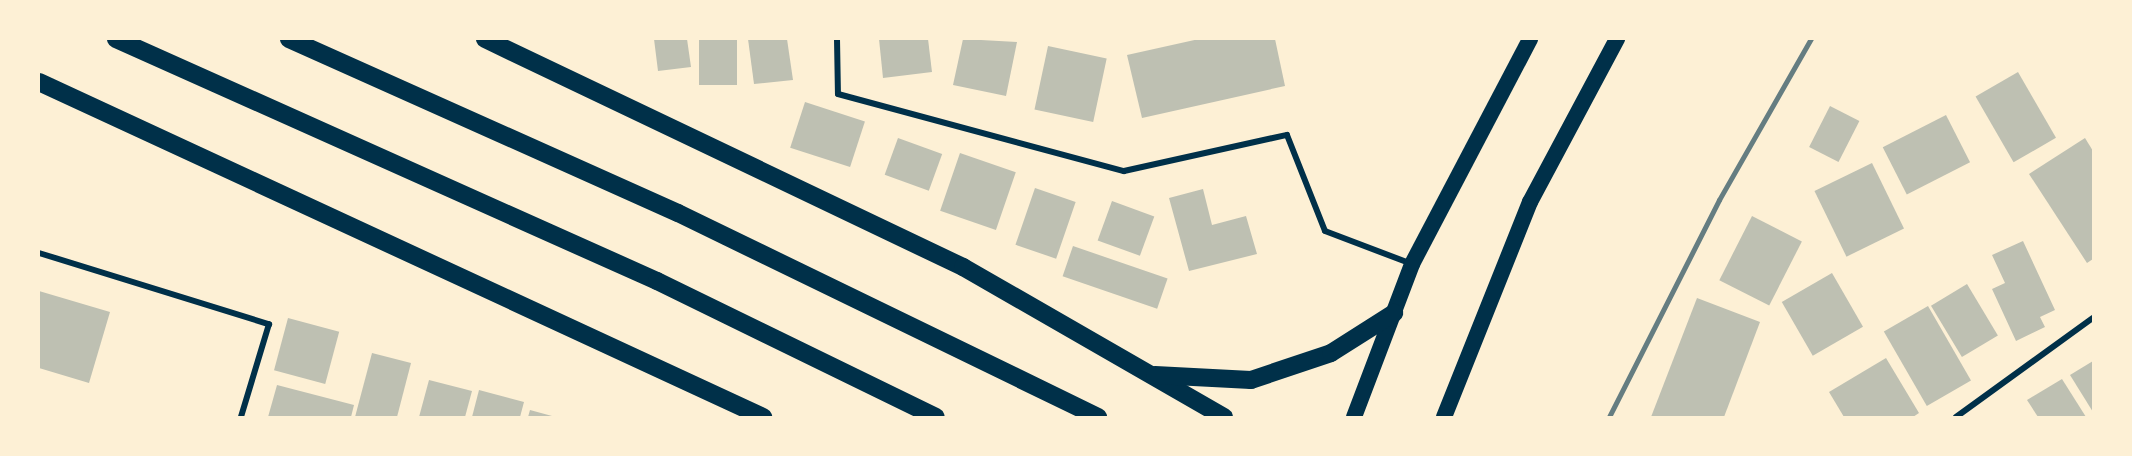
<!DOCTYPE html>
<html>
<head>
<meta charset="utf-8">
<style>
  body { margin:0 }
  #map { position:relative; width:2132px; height:456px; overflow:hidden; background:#fdf0d5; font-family:"Golos Text",sans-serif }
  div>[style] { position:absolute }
  .building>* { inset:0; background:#bec0b2; transform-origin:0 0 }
  .minor>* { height:6px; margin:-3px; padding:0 3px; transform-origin:3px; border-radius:3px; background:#003049 }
  .trunk>* { height:16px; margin:-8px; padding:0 8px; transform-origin:8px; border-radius:8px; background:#003049 }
  .motorway>* { height:18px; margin:-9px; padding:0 9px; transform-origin:9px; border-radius:9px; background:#003049 }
  .rail>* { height:4.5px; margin:-2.25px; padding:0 2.25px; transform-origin:2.25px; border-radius:2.25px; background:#657d81 }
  span { translate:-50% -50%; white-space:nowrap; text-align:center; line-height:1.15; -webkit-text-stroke:6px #fdf0d5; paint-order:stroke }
  .frame { position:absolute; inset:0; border:40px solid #fdf0d5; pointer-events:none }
</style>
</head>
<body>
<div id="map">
  <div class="building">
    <div style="clip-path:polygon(654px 39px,687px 39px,691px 67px,658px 71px)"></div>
    <div style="left:699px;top:39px;width:38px;height:46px"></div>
    <div style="clip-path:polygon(748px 39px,787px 39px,793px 80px,754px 84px)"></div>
    <div style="clip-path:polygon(879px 39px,928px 39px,932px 72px,883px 78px)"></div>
    <div style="clip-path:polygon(963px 39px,1017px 42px,1006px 96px,953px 85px)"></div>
    <div style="clip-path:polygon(1199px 39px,1275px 39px,1285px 86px,1142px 118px,1127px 55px)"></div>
    <div style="left:1048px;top:46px;width:60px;height:65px;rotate:12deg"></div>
    <div style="left:2018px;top:72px;width:76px;height:49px;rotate:60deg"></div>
    <div style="left:805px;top:102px;width:63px;height:48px;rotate:18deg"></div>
    <div style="left:1830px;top:106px;width:33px;height:46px;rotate:27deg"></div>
    <div style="left:1946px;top:115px;width:53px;height:71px;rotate:63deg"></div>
    <div style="left:898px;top:138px;width:47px;height:39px;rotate:20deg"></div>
    <div style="clip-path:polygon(2085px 138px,2093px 151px,2093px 259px,2087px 263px,2029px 174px)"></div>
    <div style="left:960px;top:153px;width:59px;height:61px;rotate:19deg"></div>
    <div style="left:1872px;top:163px;width:73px;height:64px;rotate:64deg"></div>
    <div style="left:1035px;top:188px;width:43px;height:60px;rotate:19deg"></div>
    <div style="clip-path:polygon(1203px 189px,1212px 225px,1246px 216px,1257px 254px,1189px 271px,1169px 198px)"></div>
    <div style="left:1112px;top:201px;width:45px;height:42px;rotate:20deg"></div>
    <div style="left:1752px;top:216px;width:56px;height:72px;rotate:27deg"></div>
    <div style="clip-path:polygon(2023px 241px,2055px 310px,2040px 317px,2045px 327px,2016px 341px,1992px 289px,2005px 283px,1992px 255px)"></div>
    <div style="left:1073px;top:246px;width:100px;height:32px;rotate:19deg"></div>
    <div style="left:1832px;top:273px;width:62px;height:58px;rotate:60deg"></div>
    <div style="left:1967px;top:284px;width:60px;height:42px;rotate:59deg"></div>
    <div style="clip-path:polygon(39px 291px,110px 312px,89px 383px,39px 368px)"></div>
    <div style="clip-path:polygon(1697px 298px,1760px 322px,1724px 417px,1651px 417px)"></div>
    <div style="left:1928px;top:306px;width:86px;height:51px;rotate:60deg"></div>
    <div style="left:288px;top:318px;width:53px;height:54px;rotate:15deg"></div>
    <div style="clip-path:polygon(372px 353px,411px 363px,397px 417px,355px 417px)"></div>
    <div style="clip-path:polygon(1886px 358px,1919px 413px,1913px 417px,1844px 417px,1829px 392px)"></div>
    <div style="clip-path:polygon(2093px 361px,2093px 412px,2070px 375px)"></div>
    <div style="clip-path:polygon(2062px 379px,2086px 417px,2038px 417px,2027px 400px)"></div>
    <div style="clip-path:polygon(429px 380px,472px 391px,465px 417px,419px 417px)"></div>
    <div style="clip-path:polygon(277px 385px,354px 405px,351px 417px,268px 417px)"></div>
    <div style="clip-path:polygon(479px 390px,524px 402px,520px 417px,472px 417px)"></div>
    <div style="clip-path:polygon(530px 410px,552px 416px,551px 417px,528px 417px)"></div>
  </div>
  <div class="minor">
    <div style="left:837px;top:39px;width:55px;rotate:89deg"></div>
    <div style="left:838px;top:94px;width:296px;rotate:15.1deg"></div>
    <div style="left:1124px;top:171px;width:167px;rotate:-12.5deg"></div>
    <div style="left:1287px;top:135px;width:103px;rotate:68.4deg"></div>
    <div style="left:1325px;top:231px;width:93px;rotate:20.8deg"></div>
    <div style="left:39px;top:253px;width:241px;rotate:17.2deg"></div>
    <div style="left:269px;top:324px;width:97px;rotate:106.8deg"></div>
    <div style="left:1956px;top:417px;width:169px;rotate:-35.9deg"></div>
  </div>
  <div class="trunk">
    <div style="left:1354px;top:417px;width:164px;rotate:-69.2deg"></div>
    <div style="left:1412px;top:264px;width:254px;rotate:-62.3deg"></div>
    <div style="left:1444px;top:417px;width:232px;rotate:-68.2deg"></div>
    <div style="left:1530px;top:202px;width:185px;rotate:-61.9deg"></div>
  </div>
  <div class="motorway">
    <div style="left:116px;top:39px;width:593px;rotate:24.1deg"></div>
    <div style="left:657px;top:281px;width:310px;rotate:26deg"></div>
    <div style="left:289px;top:39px;width:426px;rotate:24.1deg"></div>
    <div style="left:678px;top:213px;width:467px;rotate:25.9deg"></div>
    <div style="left:485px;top:39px;width:530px;rotate:25.5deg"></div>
    <div style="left:963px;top:267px;width:301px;rotate:29.9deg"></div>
    <div style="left:39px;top:82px;width:798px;rotate:24.83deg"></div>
    <div style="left:1155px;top:375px;width:96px;rotate:3deg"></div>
    <div style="left:1251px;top:380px;width:84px;rotate:-18.6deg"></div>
    <div style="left:1331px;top:353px;width:75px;rotate:-32.4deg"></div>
  </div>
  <div class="rail">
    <div style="left:1609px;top:417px;width:243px;rotate:-63.1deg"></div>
    <div style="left:1719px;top:200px;width:185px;rotate:-60.3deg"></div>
  </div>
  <div class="frame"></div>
</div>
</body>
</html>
